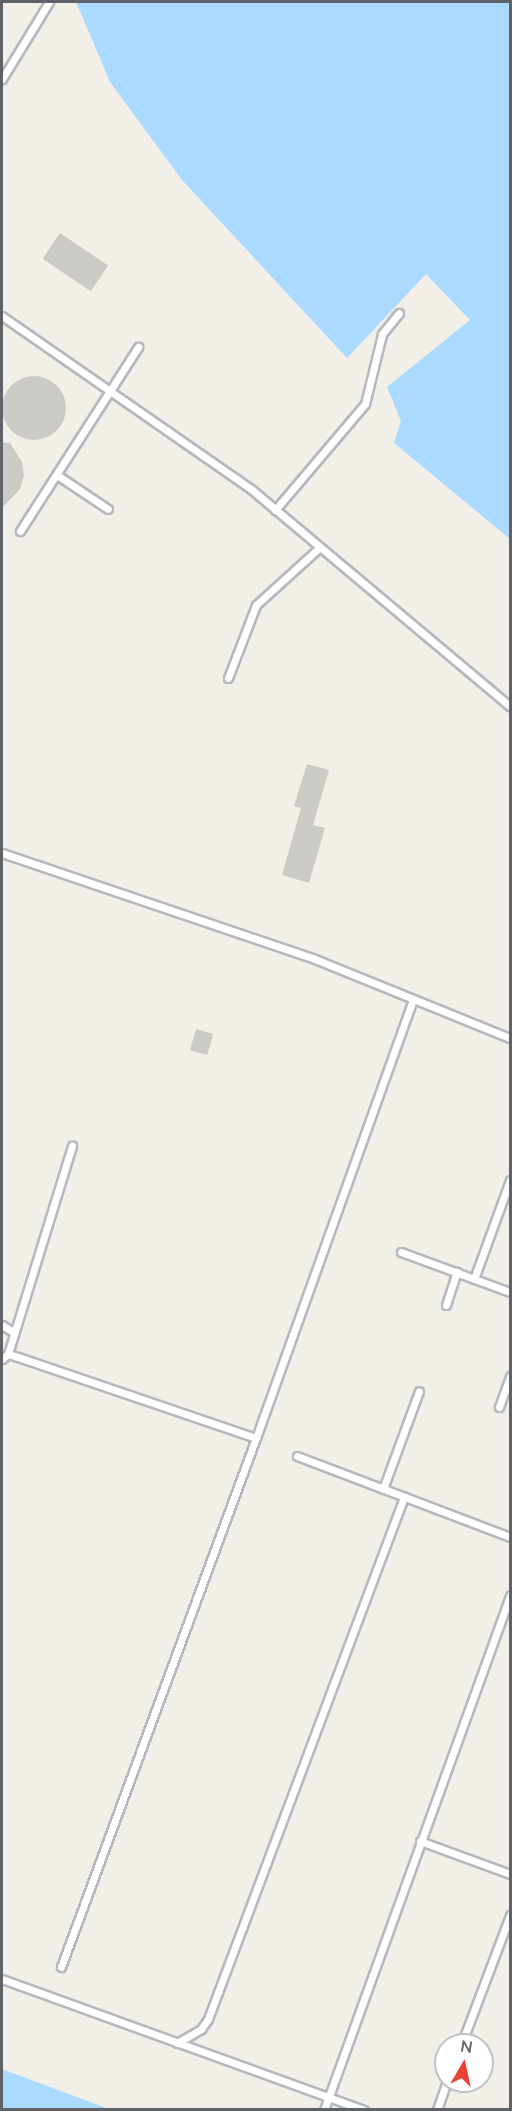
<!DOCTYPE html>
<html>
<head>
<meta charset="utf-8">
<style>
  body { margin:0 }
  #map { position:relative; width:512px; height:2111px; overflow:hidden; background:#f1efe8; font-family:"Nunito Sans",sans-serif }
  div>[style] { position:absolute }
  .water>* { inset:0; background:#aadaff }
  .building>* { inset:0; background:#cccac5; transform-origin:0 0 }
  .round { border-radius:50% }
  .roads { filter:drop-shadow(2px 0 #b5b8bc) drop-shadow(-2px 0 #b5b8bc) drop-shadow(0 2px #b5b8bc) drop-shadow(0 -2px #b5b8bc) }
  .service>* { height:7px; margin:-3.5px; padding:0 3.5px; transform-origin:3.5px; border-radius:3.5px; background:#fff }
  span { translate:-50% -50%; white-space:nowrap; text-align:center; line-height:1.15; -webkit-text-stroke:4.5px #fff; paint-order:stroke }
  .frame { position:absolute; inset:0; border:3px solid #5f6368; pointer-events:none }
  .north { position:absolute; left:434px; top:2033px; width:60px; height:60px; box-sizing:border-box; background:#fff; border:2px solid #bfc1c3; border-radius:50%; rotate:9deg; font-size:16px; font-weight:700; line-height:24px; text-align:center; color:#5f6368 }
  .north::after { content:''; display:block; margin:auto; width:21px; height:27px; background:#ea4335; clip-path:polygon(50% 0,100% 100%,50% 72%,0 100%) }
</style>
</head>
<body>
<div id="map">
  <div class="water">
    <div style="clip-path:polygon(76px 2px,510px 2px,510px 539px,394px 443px,401px 421px,387px 387px,470px 320px,426px 274px,347px 358px,182px 180px,110px 82px)"></div>
    <div style="clip-path:polygon(2px 2069px,109px 2109px,2px 2109px)"></div>
  </div>
  <div class="building">
    <div style="left:60px;top:233px;width:58px;height:31px;rotate:34deg"></div>
    <div class="round" style="left:2px;top:376px;width:64px;height:64px"></div>
    <div style="clip-path:polygon(2px 442px,10px 443px,22px 462px,24px 476px,20px 489px,2px 508px)"></div>
    <div style="clip-path:polygon(307px 764px,329px 770px,313px 825px,325px 828px,309px 883px,282px 875px,301px 808px,294px 806px)"></div>
    <div style="left:196px;top:1029px;width:18px;height:22px;rotate:16deg"></div>
  </div>
  <div class="roads">
    <div class="service">
      <div style="left:2px;top:79px;width:90px;rotate:-58.6deg"></div>
      <div style="left:2px;top:316px;width:303px;rotate:34.8deg"></div>
      <div style="left:251px;top:489px;width:338px;rotate:40deg"></div>
      <div style="left:57px;top:475px;width:61px;rotate:33.7deg"></div>
      <div style="left:275px;top:510px;width:139px;rotate:-49.7deg"></div>
      <div style="left:365px;top:404px;width:72px;rotate:-76.3deg"></div>
      <div style="left:382px;top:334px;width:27px;rotate:-51deg"></div>
      <div style="left:20px;top:531px;width:219px;rotate:-57.3deg"></div>
      <div style="left:228px;top:678px;width:78px;rotate:-69deg"></div>
      <div style="left:256px;top:605px;width:86px;rotate:-42.2deg"></div>
      <div style="left:2px;top:853px;width:330px;rotate:18.7deg"></div>
      <div style="left:315px;top:959px;width:210px;rotate:22.1deg"></div>
      <div style="left:401px;top:1252px;width:116px;rotate:20.2deg"></div>
      <div style="left:474px;top:1279px;width:105px;rotate:-70deg"></div>
      <div style="left:446px;top:1305px;width:35px;rotate:-72deg"></div>
      <div style="left:2px;top:1325px;width:15px;rotate:32deg"></div>
      <div style="left:8px;top:1354px;width:218px;rotate:-72.9deg"></div>
      <div style="left:2px;top:1359px;width:8px;rotate:-40deg"></div>
      <div style="left:8px;top:1354px;width:10px;rotate:17deg"></div>
      <div style="left:18px;top:1357px;width:251px;rotate:18.8deg"></div>
      <div style="left:256px;top:1438px;width:465px;rotate:-70.3deg"></div>
      <div style="left:499px;top:1407px;width:33px;rotate:-70deg"></div>
      <div style="left:297px;top:1456px;width:228px;rotate:20.8deg"></div>
      <div style="left:383px;top:1489px;width:104px;rotate:-69.8deg"></div>
      <div style="left:420px;top:1841px;width:96px;rotate:20.1deg"></div>
      <div style="left:61px;top:1967px;width:564px;rotate:-69.77deg"></div>
      <div style="left:2px;top:1979px;width:385px;rotate:19.9deg"></div>
      <div style="left:177px;top:2043px;width:28px;rotate:-30deg"></div>
      <div style="left:201px;top:2029px;width:12px;rotate:-55deg"></div>
      <div style="left:208px;top:2019px;width:558px;rotate:-69.42deg"></div>
      <div style="left:461px;top:2045px;width:139px;rotate:-69.3deg"></div>
      <div style="left:324px;top:2110px;width:547px;rotate:-70.11deg"></div>
      <div style="left:437px;top:2110px;width:31px;rotate:-71deg"></div>
    </div>
  </div>
  <div class="frame"></div>
  <div class="north">N</div>
</div>
</body>
</html>
